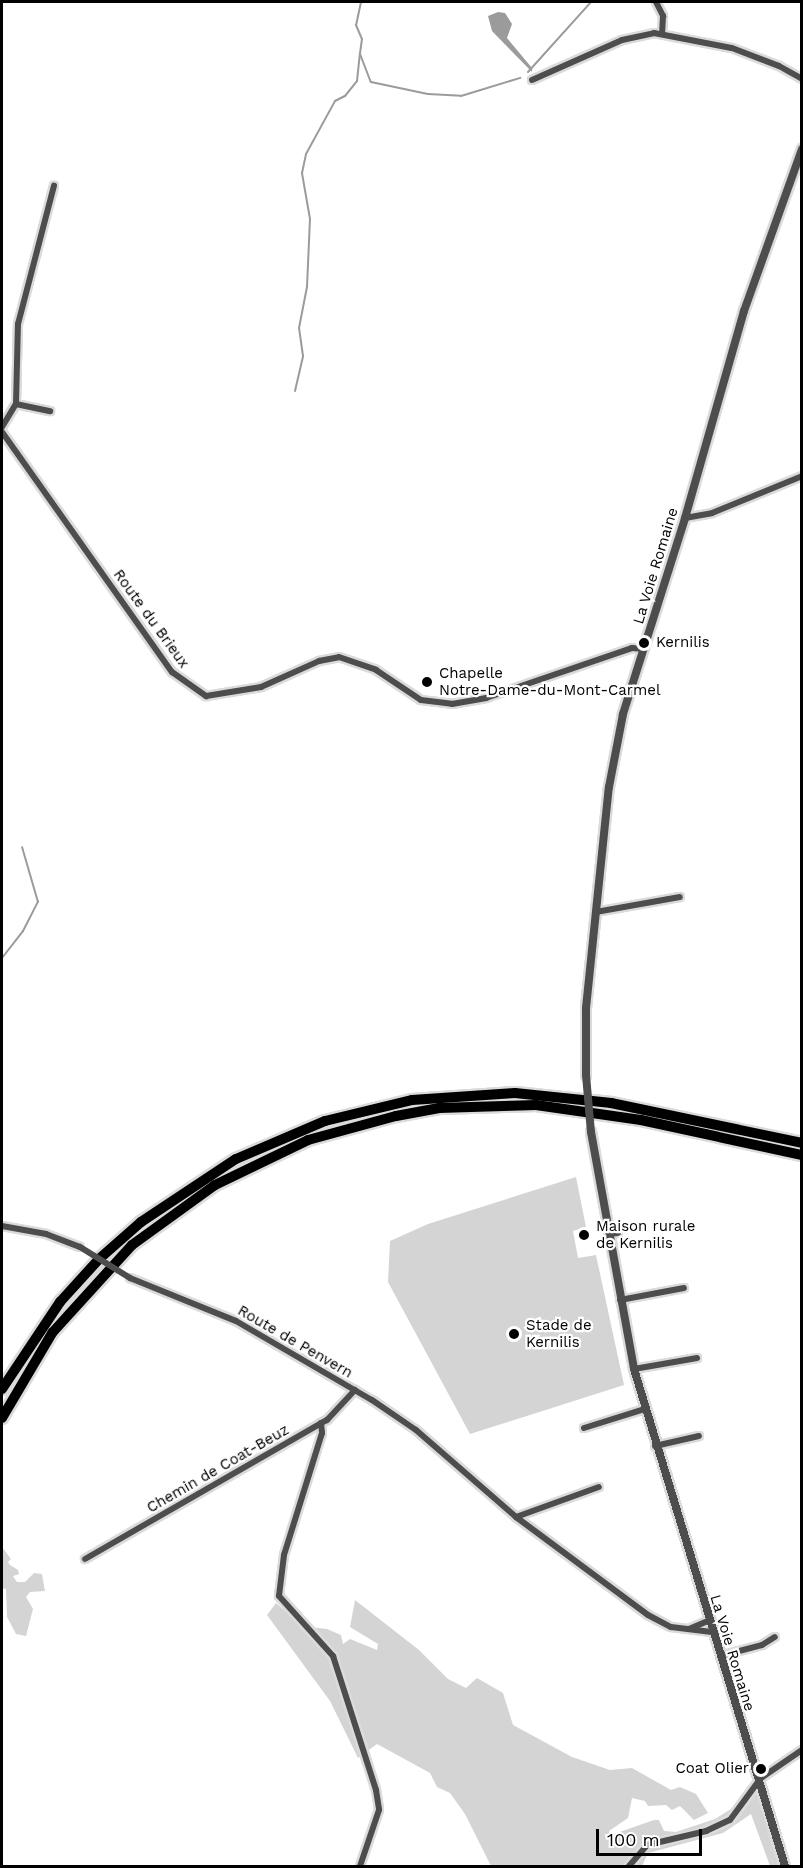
<!DOCTYPE html>
<html>
<head>
<meta charset="utf-8">
<style>
  body { margin:0 }
  #map { position:relative; width:803px; height:1868px; overflow:hidden; background:#fff; font-family:"Work Sans",sans-serif }
  div>[style] { position:absolute }
  .green>* { inset:0; background:#d4d4d4 }
  .water>* { inset:0; background:#9b9b9b }
  .stream>* { height:2px; margin:-1px; padding:0 1px; transform-origin:1px; border-radius:1px; background:#9b9b9b }
  .roads { filter:drop-shadow(2px 0 #dbdbdb) drop-shadow(-2px 0 #dbdbdb) drop-shadow(0 2px #dbdbdb) drop-shadow(0 -2px #dbdbdb) }
  .minor>* { height:6px; margin:-3px; padding:0 3px; transform-origin:3px; border-radius:3px; background:#4d4d4d }
  .tertiary>* { height:8px; margin:-4px; padding:0 4px; transform-origin:4px; border-radius:4px; background:#4d4d4d }
  .trunk>* { height:10px; margin:-5px; padding:0 5px; transform-origin:5px; border-radius:5px; background:#000 }
  .minor-bridge>* { height:6px; margin:-3px; padding:0 3px; transform-origin:3px; border-radius:3px; background:#4d4d4d }
  .tertiary-bridge>* { height:8px; margin:-4px; padding:0 4px; transform-origin:4px; border-radius:4px; background:#4d4d4d }
  .dots>* { width:16px; height:16px; translate:-50% -50%; box-sizing:border-box; border:3px solid #fff; border-radius:50% }
  span { translate:-50% -50%; white-space:nowrap; text-align:center; line-height:1.15; -webkit-text-stroke:4.5px #fff; paint-order:stroke }
  .street-label { font-size:15px; color:#000 }
  .poi-label { font-size:15px; color:#000 }
  .left { translate:0 -50%; text-align:left }
  .right { translate:-100% -50%; text-align:right }
  .frame { position:absolute; inset:0; border:3px solid #000; pointer-events:none }
  .scale { position:absolute; left:596px; top:1829px; width:106px; height:27px; box-sizing:border-box; border:3px solid #000; border-top:0; padding-left:8px; font-size:18px; line-height:21px; white-space:nowrap; color:#000; -webkit-text-stroke:4px #fff; paint-order:stroke }
</style>
</head>
<body>
<div id="map">
  <div class="green">
    <div style="clip-path:polygon(576px 1177px,586px 1227px,573px 1231px,578px 1258px,596px 1255px,624px 1385px,470px 1434px,388px 1282px,390px 1241px,428px 1224px)"></div>
    <div style="clip-path:polygon(2px 1547px,11px 1559px,8px 1562px,10px 1565px,18px 1570px,19px 1574px,13px 1576px,17px 1582px,25px 1582px,34px 1573px,42px 1574px,45px 1591px,30px 1592px,26px 1597px,33px 1609px,26px 1636px,16px 1634px,7px 1617px,6px 1589px,2px 1588px)"></div>
    <div style="clip-path:polygon(355px 1600px,419px 1650px,448px 1679px,466px 1688px,477px 1678px,503px 1693px,513px 1725px,572px 1757px,610px 1770px,632px 1768px,671px 1790px,680px 1787px,696px 1794px,708px 1813px,694px 1820px,680px 1806px,672px 1810px,666px 1805px,648px 1806px,645px 1801px,632px 1798px,628px 1818px,609px 1831px,611px 1835px,654px 1820px,659px 1820px,664px 1831px,676px 1832px,715px 1819px,755px 1794px,760px 1796px,782px 1866px,770px 1866px,751px 1814px,723px 1833px,648px 1853px,642px 1866px,491px 1866px,465px 1814px,450px 1793px,437px 1787px,430px 1773px,377px 1744px,358px 1758px,330px 1701px,267px 1615px,276px 1603px,302px 1626px,327px 1629px,341px 1635px,343px 1644px,350px 1639px,377px 1650px,378px 1644px,350px 1627px)"></div>
  </div>
  <div class="water">
    <div style="clip-path:polygon(498px 12px,505px 13px,512px 24px,507px 38px,532px 68px,532px 72px,492px 31px,488px 16px)"></div>
  </div>
  <div class="stream">
    <div style="left:361px;top:2px;width:24px;rotate:102deg"></div>
    <div style="left:356px;top:25px;width:15px;rotate:67deg"></div>
    <div style="left:362px;top:39px;width:15px;rotate:98deg"></div>
    <div style="left:360px;top:54px;width:30px;rotate:69deg"></div>
    <div style="left:371px;top:82px;width:58px;rotate:11.9deg"></div>
    <div style="left:428px;top:94px;width:33px;rotate:3deg"></div>
    <div style="left:461px;top:96px;width:62px;rotate:-17deg"></div>
    <div style="left:528px;top:72px;width:94px;rotate:-48deg"></div>
    <div style="left:295px;top:391px;width:36px;rotate:-77deg"></div>
    <div style="left:303px;top:356px;width:28px;rotate:-98deg"></div>
    <div style="left:299px;top:328px;width:42px;rotate:-79deg"></div>
    <div style="left:307px;top:287px;width:68px;rotate:-87.5deg"></div>
    <div style="left:310px;top:219px;width:47px;rotate:-99.9deg"></div>
    <div style="left:302px;top:173px;width:19px;rotate:-78deg"></div>
    <div style="left:306px;top:154px;width:60px;rotate:-61.3deg"></div>
    <div style="left:335px;top:101px;width:11px;rotate:-27deg"></div>
    <div style="left:345px;top:96px;width:19px;rotate:-51deg"></div>
    <div style="left:357px;top:81px;width:27px;rotate:-84deg"></div>
    <div style="left:2px;top:958px;width:34px;rotate:-52deg"></div>
    <div style="left:23px;top:931px;width:33px;rotate:-63deg"></div>
    <div style="left:38px;top:902px;width:57px;rotate:-106.2deg"></div>
  </div>
  <div class="roads">
    <div class="minor">
      <div style="left:656px;top:2px;width:16px;rotate:63deg"></div>
      <div style="left:663px;top:16px;width:17px;rotate:93deg"></div>
      <div style="left:532px;top:80px;width:98px;rotate:-24deg"></div>
      <div style="left:622px;top:40px;width:33px;rotate:-12deg"></div>
      <div style="left:654px;top:33px;width:79px;rotate:10.9deg"></div>
      <div style="left:732px;top:48px;width:50px;rotate:21deg"></div>
      <div style="left:779px;top:66px;width:26px;rotate:29deg"></div>
      <div style="left:16px;top:404px;width:35px;rotate:12deg"></div>
      <div style="left:2px;top:427px;width:27px;rotate:-59deg"></div>
      <div style="left:16px;top:404px;width:80px;rotate:-88.6deg"></div>
      <div style="left:18px;top:324px;width:143px;rotate:-75.4deg"></div>
      <div style="left:2px;top:432px;width:294px;rotate:54.7deg"></div>
      <div style="left:172px;top:672px;width:42px;rotate:35.2deg"></div>
      <div style="left:206px;top:696px;width:56px;rotate:-9.3deg"></div>
      <div style="left:261px;top:687px;width:64px;rotate:-24.1deg"></div>
      <div style="left:319px;top:661px;width:20px;rotate:-11deg"></div>
      <div style="left:339px;top:657px;width:39px;rotate:19deg"></div>
      <div style="left:376px;top:670px;width:54px;rotate:33.7deg"></div>
      <div style="left:421px;top:700px;width:31px;rotate:7deg"></div>
      <div style="left:452px;top:704px;width:35px;rotate:-10deg"></div>
      <div style="left:486px;top:698px;width:154px;rotate:-18.9deg"></div>
      <div style="left:632px;top:648px;width:12px;rotate:5deg"></div>
      <div style="left:685px;top:518px;width:27px;rotate:-10deg"></div>
      <div style="left:712px;top:513px;width:97px;rotate:-22.3deg"></div>
      <div style="left:596px;top:912px;width:85px;rotate:-10.1deg"></div>
      <div style="left:2px;top:1226px;width:45px;rotate:10.3deg"></div>
      <div style="left:46px;top:1234px;width:36px;rotate:21deg"></div>
      <div style="left:609px;top:1234px;width:9px;rotate:-6deg"></div>
      <div style="left:130px;top:1278px;width:114px;rotate:22.1deg"></div>
      <div style="left:236px;top:1321px;width:157px;rotate:30.2deg"></div>
      <div style="left:372px;top:1400px;width:53px;rotate:34.3deg"></div>
      <div style="left:416px;top:1430px;width:133px;rotate:41deg"></div>
      <div style="left:516px;top:1517px;width:164px;rotate:36.6deg"></div>
      <div style="left:648px;top:1615px;width:26px;rotate:28deg"></div>
      <div style="left:671px;top:1627px;width:41px;rotate:7deg"></div>
      <div style="left:620px;top:1300px;width:65px;rotate:-10.6deg"></div>
      <div style="left:634px;top:1369px;width:64px;rotate:-9.9deg"></div>
      <div style="left:321px;top:1423px;width:10px;rotate:84deg"></div>
      <div style="left:322px;top:1433px;width:128px;rotate:107.3deg"></div>
      <div style="left:284px;top:1555px;width:41px;rotate:97deg"></div>
      <div style="left:279px;top:1596px;width:81px;rotate:48deg"></div>
      <div style="left:333px;top:1656px;width:141px;rotate:72.2deg"></div>
      <div style="left:376px;top:1790px;width:20px;rotate:81deg"></div>
      <div style="left:379px;top:1810px;width:59px;rotate:108.7deg"></div>
      <div style="left:584px;top:1428px;width:64px;rotate:-17.3deg"></div>
      <div style="left:655px;top:1446px;width:45px;rotate:-12.8deg"></div>
      <div style="left:516px;top:1517px;width:88px;rotate:-19.9deg"></div>
      <div style="left:85px;top:1559px;width:279px;rotate:-29.9deg"></div>
      <div style="left:327px;top:1420px;width:41px;rotate:-47deg"></div>
      <div style="left:689px;top:1629px;width:21px;rotate:-23deg"></div>
      <div style="left:720px;top:1656px;width:43px;rotate:-14.7deg"></div>
      <div style="left:762px;top:1645px;width:15px;rotate:-32deg"></div>
      <div style="left:629px;top:1866px;width:28px;rotate:-49deg"></div>
      <div style="left:647px;top:1845px;width:61px;rotate:-13.3deg"></div>
      <div style="left:706px;top:1831px;width:26px;rotate:-25deg"></div>
      <div style="left:730px;top:1820px;width:52px;rotate:-53.6deg"></div>
      <div style="left:761px;top:1778px;width:50px;rotate:-34.3deg"></div>
    </div>
    <div class="tertiary">
      <div style="left:586px;top:1075px;width:67px;rotate:-90deg"></div>
      <div style="left:586px;top:1008px;width:222px;rotate:-84.1deg"></div>
      <div style="left:609px;top:787px;width:74px;rotate:-79.1deg"></div>
      <div style="left:623px;top:714px;width:206px;rotate:-72.4deg"></div>
      <div style="left:685px;top:518px;width:215px;rotate:-74.1deg"></div>
      <div style="left:744px;top:311px;width:172px;rotate:-70.3deg"></div>
      <div style="left:591px;top:1132px;width:241px;rotate:79.7deg"></div>
      <div style="left:634px;top:1369px;width:519px;rotate:73.1deg"></div>
    </div>
    <div class="trunk">
      <div style="left:2px;top:1389px;width:105px;rotate:-56.3deg"></div>
      <div style="left:60px;top:1302px;width:58px;rotate:-47.8deg"></div>
      <div style="left:99px;top:1259px;width:56px;rotate:-41.4deg"></div>
      <div style="left:141px;top:1222px;width:114px;rotate:-33.6deg"></div>
      <div style="left:236px;top:1159px;width:97px;rotate:-23.1deg"></div>
      <div style="left:325px;top:1121px;width:89px;rotate:-13.6deg"></div>
      <div style="left:412px;top:1100px;width:103px;rotate:-3.9deg"></div>
      <div style="left:515px;top:1093px;width:97px;rotate:5.9deg"></div>
      <div style="left:611px;top:1103px;width:195px;rotate:11.8deg"></div>
      <div style="left:2px;top:1418px;width:99px;rotate:-59.5deg"></div>
      <div style="left:52px;top:1333px;width:119px;rotate:-47.7deg"></div>
      <div style="left:132px;top:1245px;width:102px;rotate:-35.9deg"></div>
      <div style="left:215px;top:1185px;width:103px;rotate:-25.8deg"></div>
      <div style="left:308px;top:1140px;width:91px;rotate:-15.3deg"></div>
      <div style="left:396px;top:1116px;width:44px;rotate:-10.5deg"></div>
      <div style="left:439px;top:1108px;width:97px;rotate:-1.8deg"></div>
      <div style="left:536px;top:1105px;width:106px;rotate:8.1deg"></div>
      <div style="left:641px;top:1120px;width:165px;rotate:12.3deg"></div>
    </div>
  </div>
  <div class="minor-bridge">
    <div style="left:80px;top:1247px;width:59px;rotate:31.8deg"></div>
  </div>
  <div class="tertiary-bridge">
    <div style="left:586px;top:1075px;width:57px;rotate:85deg"></div>
  </div>
  <div class="dots">
    <div style="left:644px;top:643px;background:#000"></div>
    <div style="left:427px;top:682px;background:#000"></div>
    <div style="left:584px;top:1235px;background:#000"></div>
    <div style="left:514px;top:1334px;background:#000"></div>
    <div style="left:761px;top:1769px;background:#000"></div>
  </div>
  <div class="street-label">
    <span style="left:656px;top:566px;rotate:-73deg">La Voie Romaine</span>
    <span style="left:151px;top:619px;rotate:54deg">Route du Brieux</span>
    <span style="left:295px;top:1342px;rotate:30deg">Route de Penvern</span>
    <span style="left:218px;top:1469px;rotate:-30deg">Chemin de Coat-Beuz</span>
    <span style="left:732px;top:1653px;rotate:73deg">La Voie Romaine</span>
  </div>
  <div class="poi-label">
    <span class="left" style="left:656px;top:643px">Kernilis</span>
    <span class="left" style="left:439px;top:682px">Chapelle<br>Notre-Dame-du-Mont-Carmel</span>
    <span class="left" style="left:596px;top:1235px">Maison rurale<br>de Kernilis</span>
    <span class="left" style="left:526px;top:1334px">Stade de<br>Kernilis</span>
    <span class="right" style="left:749px;top:1769px">Coat Olier</span>
  </div>
  <div class="frame"></div>
  <div class="scale">100 m</div>
</div>
</body>
</html>
